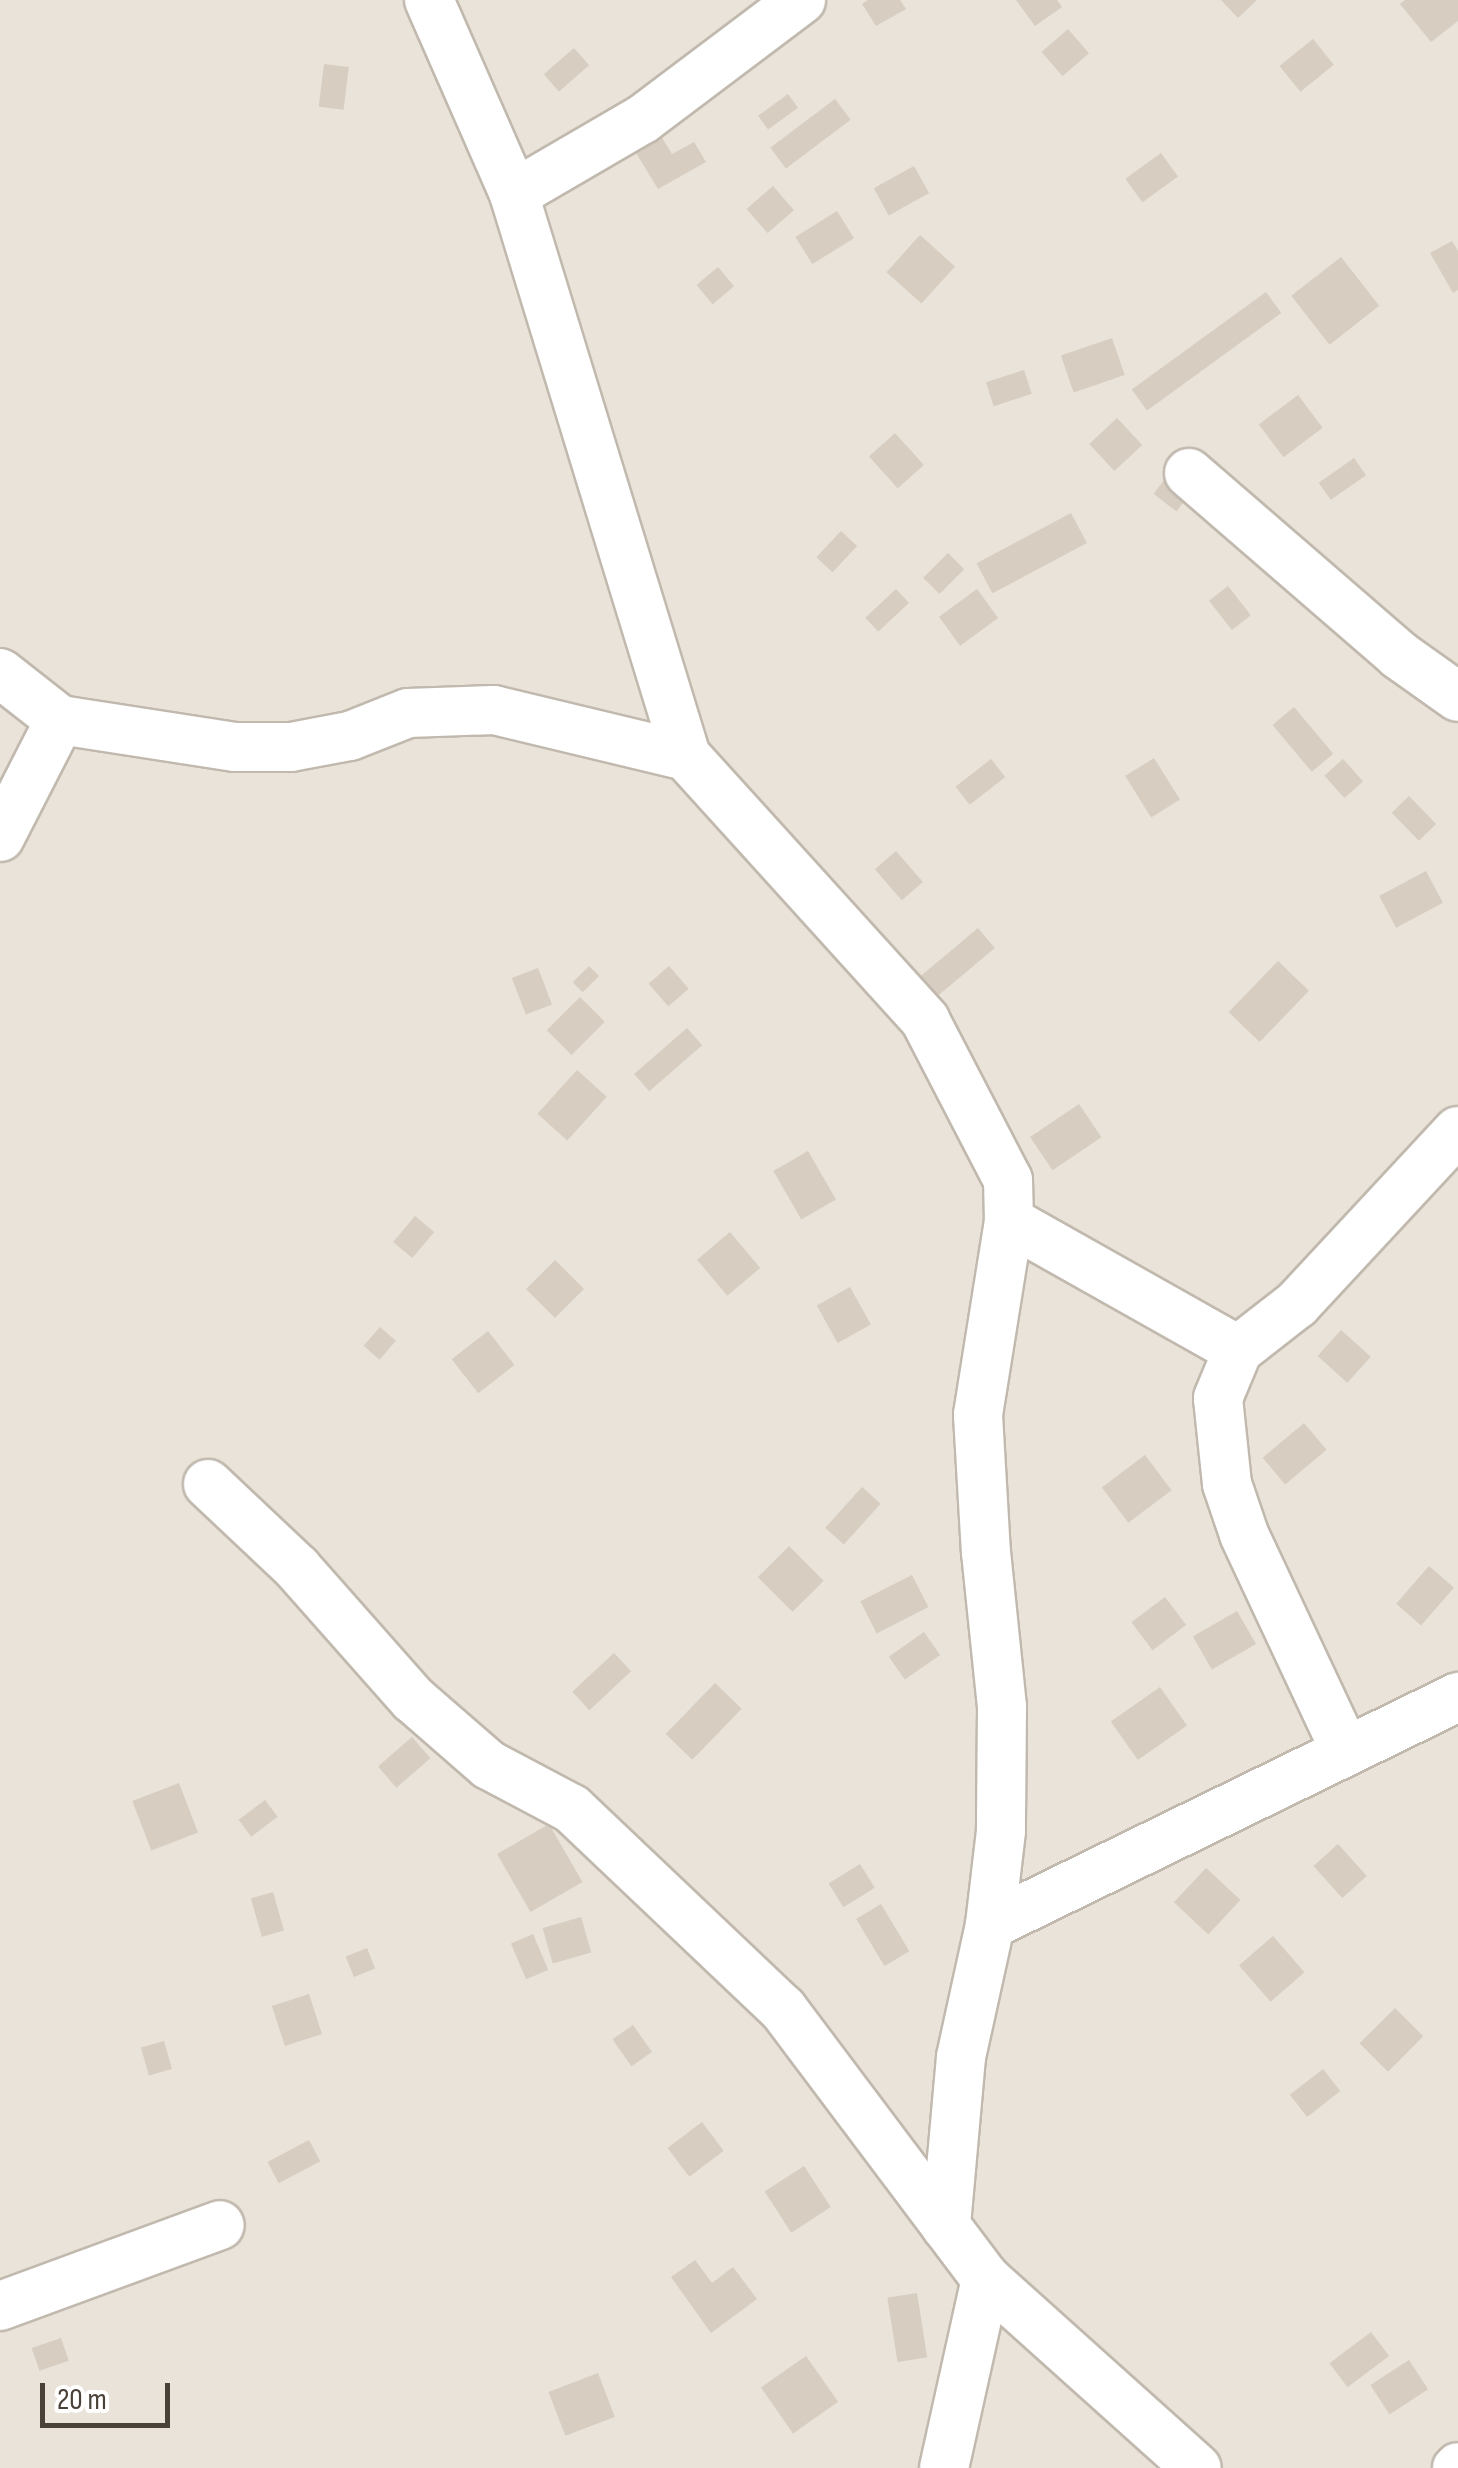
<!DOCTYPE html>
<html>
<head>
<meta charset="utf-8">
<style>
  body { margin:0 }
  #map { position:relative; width:1458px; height:2468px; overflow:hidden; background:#f5f2eb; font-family:"Sofia Sans Condensed",sans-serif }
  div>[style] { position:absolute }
  .residential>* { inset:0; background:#e9e3d9; transform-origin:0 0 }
  .building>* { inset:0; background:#d7cdc1; transform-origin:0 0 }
  .roads { filter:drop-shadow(2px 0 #c1b9ae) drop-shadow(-2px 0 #c1b9ae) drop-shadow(0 2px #c1b9ae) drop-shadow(0 -2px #c1b9ae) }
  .street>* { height:48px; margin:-24px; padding:0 24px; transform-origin:24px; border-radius:24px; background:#fff }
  span { translate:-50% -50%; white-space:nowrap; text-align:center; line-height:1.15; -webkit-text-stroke:9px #fff; paint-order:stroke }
  .scale { position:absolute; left:40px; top:2383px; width:130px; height:45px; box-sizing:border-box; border:5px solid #4a4239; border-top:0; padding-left:12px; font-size:30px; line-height:35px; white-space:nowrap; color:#4a4239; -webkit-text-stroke:8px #fff; paint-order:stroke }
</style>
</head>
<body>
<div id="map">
  <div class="residential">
    <div style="left:0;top:0;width:1458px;height:2468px"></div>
  </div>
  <div class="building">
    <div style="clip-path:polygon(868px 0,900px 0,906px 9px,876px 26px,862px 4px)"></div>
    <div style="clip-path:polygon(1016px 0,1057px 0,1062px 7px,1035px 26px)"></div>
    <div style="clip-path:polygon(1221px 0,1257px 0,1238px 18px)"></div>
    <div style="clip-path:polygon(1405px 0,1458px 0,1458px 21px,1431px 42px,1400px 4px)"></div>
    <div style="left:1068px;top:29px;width:32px;height:35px;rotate:49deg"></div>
    <div style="left:1313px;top:39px;width:33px;height:43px;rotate:51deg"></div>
    <div style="left:574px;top:48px;width:23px;height:40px;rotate:49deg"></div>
    <div style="left:324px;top:64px;width:25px;height:43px;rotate:7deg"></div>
    <div style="left:788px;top:94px;width:17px;height:37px;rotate:54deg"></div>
    <div style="left:835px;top:99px;width:26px;height:81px;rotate:53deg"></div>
    <div style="clip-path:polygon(656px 128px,672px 154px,694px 142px,706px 162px,658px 189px,630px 143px)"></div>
    <div style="left:1161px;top:153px;width:29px;height:44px;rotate:54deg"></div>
    <div style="left:914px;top:166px;width:31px;height:46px;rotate:61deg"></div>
    <div style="left:773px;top:186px;width:32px;height:35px;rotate:49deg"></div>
    <div style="left:837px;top:211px;width:32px;height:49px;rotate:58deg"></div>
    <div style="left:920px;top:235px;width:47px;height:50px;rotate:42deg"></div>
    <div style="clip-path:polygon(1452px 241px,1458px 251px,1458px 290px,1453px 293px,1430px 253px)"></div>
    <div style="left:1341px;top:257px;width:62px;height:63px;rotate:52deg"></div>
    <div style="left:718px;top:267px;width:25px;height:28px;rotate:50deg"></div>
    <div style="left:1266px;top:292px;width:26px;height:166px;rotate:54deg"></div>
    <div style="left:1112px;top:338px;width:39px;height:54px;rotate:71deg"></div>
    <div style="left:1024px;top:370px;width:25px;height:40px;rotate:72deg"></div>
    <div style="left:1298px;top:395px;width:41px;height:49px;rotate:53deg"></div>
    <div style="left:1117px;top:418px;width:37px;height:38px;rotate:47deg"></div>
    <div style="left:895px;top:433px;width:43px;height:35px;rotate:48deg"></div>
    <div style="left:1354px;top:458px;width:21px;height:43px;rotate:55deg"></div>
    <div style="left:1172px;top:470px;width:29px;height:30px;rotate:38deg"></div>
    <div style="left:1071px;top:513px;width:34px;height:107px;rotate:62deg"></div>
    <div style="left:841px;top:531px;width:22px;height:36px;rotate:43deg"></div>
    <div style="left:948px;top:553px;width:23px;height:35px;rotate:45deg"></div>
    <div style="left:1228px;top:586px;width:37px;height:24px;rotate:52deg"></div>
    <div style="left:896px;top:589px;width:19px;height:42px;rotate:47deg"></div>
    <div style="left:977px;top:589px;width:36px;height:47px;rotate:54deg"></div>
    <div style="left:1294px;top:707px;width:61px;height:28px;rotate:50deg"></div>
    <div style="left:1154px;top:758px;width:49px;height:34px;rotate:58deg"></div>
    <div style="left:991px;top:759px;width:23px;height:45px;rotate:52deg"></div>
    <div style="left:1343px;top:759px;width:30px;height:25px;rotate:48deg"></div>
    <div style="left:1409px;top:796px;width:39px;height:24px;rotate:46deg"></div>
    <div style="left:896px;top:851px;width:41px;height:28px;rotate:49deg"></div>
    <div style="left:1426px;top:871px;width:36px;height:53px;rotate:62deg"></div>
    <div style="left:978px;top:928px;width:26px;height:77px;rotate:50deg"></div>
    <div style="left:1278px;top:961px;width:43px;height:71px;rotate:44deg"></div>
    <div style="left:589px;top:966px;width:14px;height:23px;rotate:45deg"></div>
    <div style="left:669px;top:966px;width:30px;height:27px;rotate:49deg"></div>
    <div style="left:538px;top:968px;width:39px;height:28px;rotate:69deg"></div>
    <div style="left:580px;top:997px;width:35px;height:47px;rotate:45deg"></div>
    <div style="left:687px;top:1028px;width:23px;height:70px;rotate:49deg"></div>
    <div style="left:577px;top:1070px;width:40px;height:59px;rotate:42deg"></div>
    <div style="left:1079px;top:1104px;width:40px;height:59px;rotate:56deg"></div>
    <div style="left:808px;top:1151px;width:56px;height:40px;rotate:60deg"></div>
    <div style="left:415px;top:1216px;width:25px;height:34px;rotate:40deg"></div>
    <div style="left:730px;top:1232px;width:47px;height:43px;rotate:50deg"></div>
    <div style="left:555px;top:1260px;width:41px;height:41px;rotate:45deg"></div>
    <div style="left:850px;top:1287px;width:43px;height:38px;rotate:61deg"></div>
    <div style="left:380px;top:1327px;width:21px;height:25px;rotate:41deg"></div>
    <div style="left:1341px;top:1330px;width:40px;height:35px;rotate:42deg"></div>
    <div style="left:488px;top:1331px;width:43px;height:46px;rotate:52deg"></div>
    <div style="left:1304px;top:1423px;width:35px;height:54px;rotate:50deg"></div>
    <div style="left:1145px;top:1455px;width:44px;height:54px;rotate:53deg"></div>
    <div style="left:862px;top:1487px;width:25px;height:55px;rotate:42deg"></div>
    <div style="left:789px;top:1546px;width:49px;height:44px;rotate:45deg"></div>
    <div style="left:1429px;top:1566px;width:33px;height:50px;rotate:41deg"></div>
    <div style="left:912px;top:1575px;width:36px;height:58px;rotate:63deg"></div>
    <div style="left:1165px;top:1597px;width:35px;height:42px;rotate:53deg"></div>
    <div style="left:1237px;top:1611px;width:38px;height:51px;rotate:60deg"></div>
    <div style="left:924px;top:1632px;width:28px;height:43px;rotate:55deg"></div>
    <div style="left:614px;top:1653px;width:25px;height:57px;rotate:47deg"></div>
    <div style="left:715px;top:1683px;width:37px;height:71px;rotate:44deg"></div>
    <div style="left:1160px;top:1687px;width:47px;height:60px;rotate:55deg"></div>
    <div style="left:412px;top:1737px;width:28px;height:45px;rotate:49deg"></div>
    <div style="left:179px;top:1783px;width:53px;height:50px;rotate:69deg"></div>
    <div style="left:265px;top:1800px;width:21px;height:33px;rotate:53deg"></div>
    <div style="left:549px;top:1824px;width:67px;height:60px;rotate:60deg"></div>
    <div style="left:1338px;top:1844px;width:43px;height:33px;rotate:48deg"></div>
    <div style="left:860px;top:1864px;width:28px;height:37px;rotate:58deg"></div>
    <div style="left:1206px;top:1868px;width:47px;height:47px;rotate:43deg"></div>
    <div style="left:273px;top:1892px;width:40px;height:23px;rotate:74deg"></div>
    <div style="left:881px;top:1904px;width:55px;height:29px;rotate:59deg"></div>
    <div style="left:581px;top:1917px;width:37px;height:40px;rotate:74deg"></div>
    <div style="left:533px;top:1934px;width:39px;height:24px;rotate:67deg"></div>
    <div style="left:1273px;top:1936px;width:48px;height:45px;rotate:49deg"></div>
    <div style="left:367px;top:1948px;width:22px;height:23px;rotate:68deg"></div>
    <div style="left:309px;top:1994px;width:42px;height:39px;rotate:72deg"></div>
    <div style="left:1395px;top:2008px;width:40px;height:50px;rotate:45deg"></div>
    <div style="left:633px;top:2025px;width:33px;height:25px;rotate:55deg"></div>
    <div style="left:164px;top:2041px;width:29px;height:24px;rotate:74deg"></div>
    <div style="left:1323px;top:2069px;width:28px;height:42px;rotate:52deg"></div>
    <div style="left:702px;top:2122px;width:36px;height:43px;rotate:53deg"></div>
    <div style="left:309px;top:2140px;width:24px;height:47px;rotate:62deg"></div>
    <div style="left:804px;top:2166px;width:49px;height:47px;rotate:57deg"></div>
    <div style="clip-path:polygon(695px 2260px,712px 2283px,733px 2267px,757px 2299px,711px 2333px,671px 2277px)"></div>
    <div style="left:917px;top:2293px;width:65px;height:30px;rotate:81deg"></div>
    <div style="left:1371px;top:2332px;width:30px;height:52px;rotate:53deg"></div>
    <div style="left:61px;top:2338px;width:24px;height:31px;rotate:71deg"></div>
    <div style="left:806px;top:2356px;width:56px;height:55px;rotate:55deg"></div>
    <div style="left:1409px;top:2360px;width:35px;height:46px;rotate:57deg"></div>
    <div style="left:598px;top:2373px;width:47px;height:53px;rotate:69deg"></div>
  </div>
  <div class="roads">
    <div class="street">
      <div style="left:429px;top:0;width:212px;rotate:66.3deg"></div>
      <div style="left:514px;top:194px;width:588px;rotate:72.98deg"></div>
      <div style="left:686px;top:756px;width:356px;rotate:47.8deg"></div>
      <div style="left:925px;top:1020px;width:180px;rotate:62.6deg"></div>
      <div style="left:1008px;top:1180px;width:41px;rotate:88.6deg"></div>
      <div style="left:1009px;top:1221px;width:196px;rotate:99.1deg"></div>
      <div style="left:978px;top:1415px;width:137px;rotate:86.7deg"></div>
      <div style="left:986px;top:1552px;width:156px;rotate:84.1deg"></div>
      <div style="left:1002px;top:1707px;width:124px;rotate:90.5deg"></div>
      <div style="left:1001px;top:1831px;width:95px;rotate:96.7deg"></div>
      <div style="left:990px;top:1925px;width:135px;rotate:102.4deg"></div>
      <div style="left:961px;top:2057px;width:170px;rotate:95.1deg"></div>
      <div style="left:946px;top:2226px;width:66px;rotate:53deg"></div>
      <div style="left:986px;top:2279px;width:283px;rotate:41.9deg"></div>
      <div style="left:514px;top:194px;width:149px;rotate:-30.2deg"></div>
      <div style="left:643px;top:119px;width:198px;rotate:-37deg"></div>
      <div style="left:1189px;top:473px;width:278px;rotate:40.9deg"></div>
      <div style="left:1399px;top:655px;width:72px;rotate:35.4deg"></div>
      <div style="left:0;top:673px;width:76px;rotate:38.1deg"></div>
      <div style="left:60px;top:720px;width:177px;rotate:8.8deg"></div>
      <div style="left:235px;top:747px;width:56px"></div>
      <div style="left:291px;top:747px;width:60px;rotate:-10.6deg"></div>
      <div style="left:350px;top:736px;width:62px;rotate:-21.6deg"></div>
      <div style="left:408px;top:713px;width:86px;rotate:-2deg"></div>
      <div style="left:494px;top:710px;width:197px;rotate:13.5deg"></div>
      <div style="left:0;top:837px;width:131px;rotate:-62.9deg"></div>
      <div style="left:1009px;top:1221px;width:263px;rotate:29.4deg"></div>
      <div style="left:208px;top:1484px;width:122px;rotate:43.3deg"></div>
      <div style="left:297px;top:1568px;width:175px;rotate:48.5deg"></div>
      <div style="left:413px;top:1699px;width:101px;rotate:41deg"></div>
      <div style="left:489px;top:1765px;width:94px;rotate:27.9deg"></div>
      <div style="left:572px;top:1809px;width:291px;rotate:43.5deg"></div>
      <div style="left:783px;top:2009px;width:271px;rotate:53.1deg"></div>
      <div style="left:1345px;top:1750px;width:238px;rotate:-115.1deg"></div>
      <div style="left:1244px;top:1534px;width:53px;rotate:-108.8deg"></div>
      <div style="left:1227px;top:1484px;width:86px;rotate:-96deg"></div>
      <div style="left:1218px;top:1398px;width:52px;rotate:-67.4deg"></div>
      <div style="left:1238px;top:1350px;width:75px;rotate:-37.9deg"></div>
      <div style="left:1297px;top:1304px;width:236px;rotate:-47.1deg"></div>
      <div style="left:990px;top:1925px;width:521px;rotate:-25.97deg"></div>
      <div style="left:0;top:2306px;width:234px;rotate:-20.2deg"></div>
      <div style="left:944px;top:2468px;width:194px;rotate:-77.5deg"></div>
      <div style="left:1457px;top:2468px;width:1px;rotate:-45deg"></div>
    </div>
  </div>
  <div class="scale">20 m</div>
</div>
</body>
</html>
